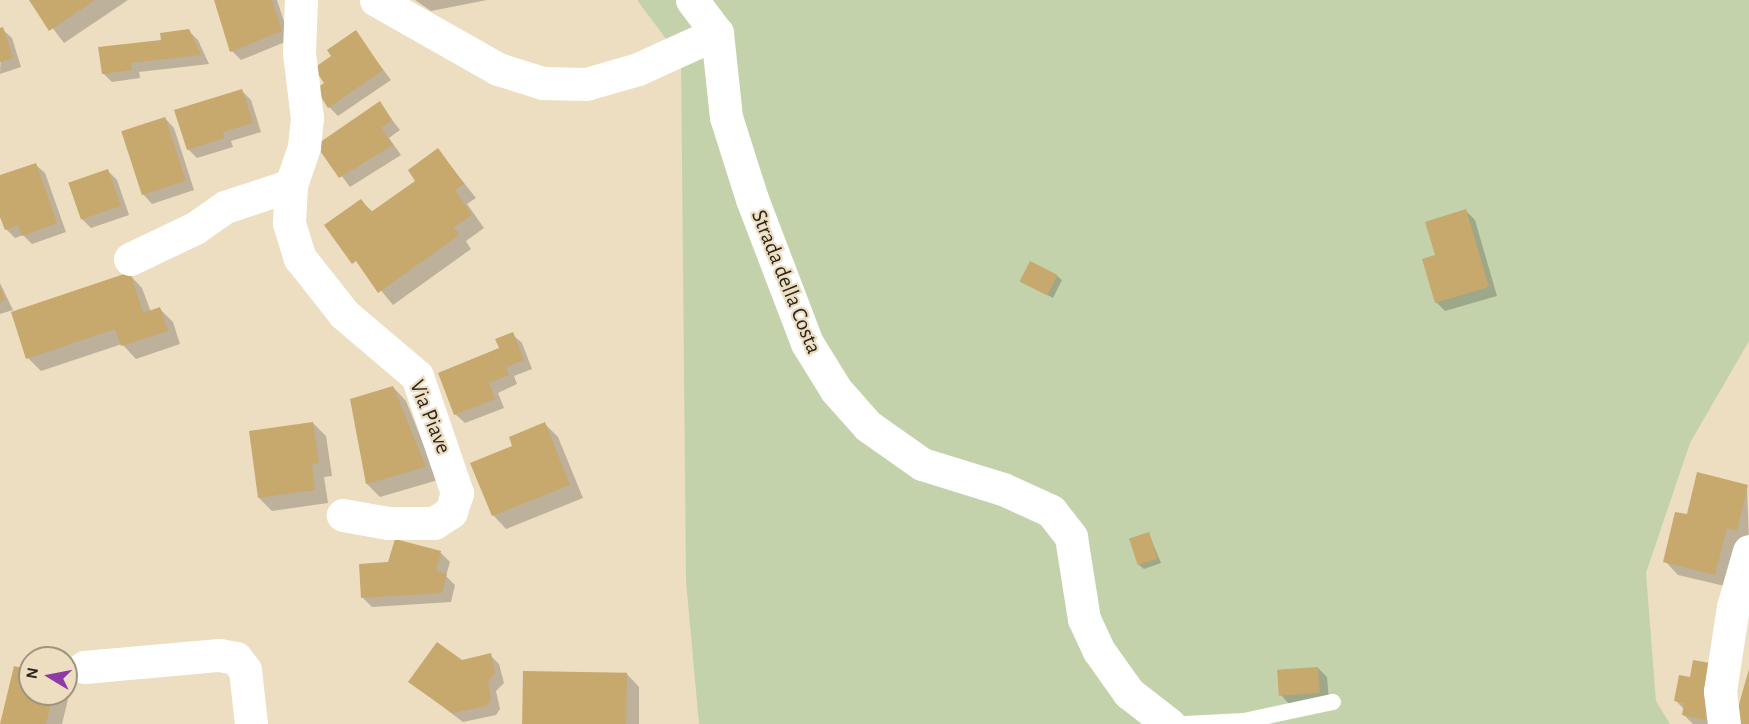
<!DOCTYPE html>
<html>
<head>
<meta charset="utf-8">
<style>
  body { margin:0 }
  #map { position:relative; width:1749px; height:724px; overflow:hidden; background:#eddec2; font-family:"Alegreya Sans",sans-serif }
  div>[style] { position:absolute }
  .green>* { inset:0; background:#c4d2ac }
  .shadow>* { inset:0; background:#0003 }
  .building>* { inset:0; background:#c7a86d; transform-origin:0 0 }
  .service>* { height:16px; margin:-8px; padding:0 8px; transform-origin:8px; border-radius:8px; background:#fff }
  .minor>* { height:33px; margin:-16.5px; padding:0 16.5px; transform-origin:16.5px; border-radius:16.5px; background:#fff }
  span { translate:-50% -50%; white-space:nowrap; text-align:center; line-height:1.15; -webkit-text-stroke:4.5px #eddec2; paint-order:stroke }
  .street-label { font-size:22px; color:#2a241a }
  .north { position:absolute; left:18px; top:646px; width:60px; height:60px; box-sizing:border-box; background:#eddec2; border:2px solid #9f947f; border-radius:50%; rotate:280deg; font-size:16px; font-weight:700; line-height:24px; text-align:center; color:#2a241a }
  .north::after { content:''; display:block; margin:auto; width:21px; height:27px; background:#8f39a6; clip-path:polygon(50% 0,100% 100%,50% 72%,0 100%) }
</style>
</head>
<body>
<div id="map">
  <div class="green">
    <div style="clip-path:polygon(637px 0,1749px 0,1749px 341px,1690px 443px,1646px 573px,1656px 701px,1670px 724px,699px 724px,686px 581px,681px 59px)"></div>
  </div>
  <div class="shadow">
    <div style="clip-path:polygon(31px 0,128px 0,64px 43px)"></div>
    <div style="clip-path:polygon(215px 0,277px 0,290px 40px,241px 60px,232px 51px)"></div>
    <div style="clip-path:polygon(415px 0,487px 0,431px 11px)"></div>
    <div style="clip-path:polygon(2px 29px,12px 38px,21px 67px,0 74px)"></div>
    <div style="clip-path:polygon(189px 31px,198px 40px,209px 64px,139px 72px,140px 78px,112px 82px,103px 73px)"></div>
    <div style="clip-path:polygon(355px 32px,391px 80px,338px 116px,329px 107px,326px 84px,333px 56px)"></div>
    <div style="clip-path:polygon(241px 90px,251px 100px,261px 132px,231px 141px,233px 147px,197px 158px,188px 149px)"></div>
    <div style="clip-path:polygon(379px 103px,400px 130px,389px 138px,401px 155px,350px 187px,318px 145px)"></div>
    <div style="clip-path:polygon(165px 118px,174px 128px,194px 190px,152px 204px,143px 194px)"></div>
    <div style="clip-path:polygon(438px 150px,476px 198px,467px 204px,484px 228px,466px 241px,471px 249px,393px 305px,327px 225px,361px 201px,373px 212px,417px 181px)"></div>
    <div style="clip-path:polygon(35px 164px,45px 173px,66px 232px,32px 244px,23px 235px,15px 238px,6px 229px,0 213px,0 177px)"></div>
    <div style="clip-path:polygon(108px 171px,117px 180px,129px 215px,91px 228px,82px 219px)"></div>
    <div style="clip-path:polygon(1466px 211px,1475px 220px,1497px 296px,1445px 311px,1436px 302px,1437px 256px)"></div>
    <div style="clip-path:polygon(129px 274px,142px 288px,151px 312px,160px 309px,173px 322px,180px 344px,136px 359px,122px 344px,41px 371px,28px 358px)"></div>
    <div style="clip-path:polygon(1057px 276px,1062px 280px,1053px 298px,1022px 281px)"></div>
    <div style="clip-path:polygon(0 283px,13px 310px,0 314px,0 321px)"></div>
    <div style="clip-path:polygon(512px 334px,522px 343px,532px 369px,514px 376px,517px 384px,498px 393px,504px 408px,465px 423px,455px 414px)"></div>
    <div style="clip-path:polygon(393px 387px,406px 401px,438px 480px,380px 497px,367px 484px)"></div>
    <div style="clip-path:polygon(313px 423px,326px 436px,332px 476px,324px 477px,328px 503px,272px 511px,259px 498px)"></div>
    <div style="clip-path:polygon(545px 424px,558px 437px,583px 498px,506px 529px,493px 515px,514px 447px)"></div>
    <div style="clip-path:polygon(1747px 486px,1749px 543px,1729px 587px,1678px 575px,1665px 561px,1688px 516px)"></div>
    <div style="clip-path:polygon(1149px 534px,1161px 563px,1144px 569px,1139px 565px)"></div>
    <div style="clip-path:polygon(396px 540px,441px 553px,450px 562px,446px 576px,455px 585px,451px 602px,372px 607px,363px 598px,389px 564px)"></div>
    <div style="clip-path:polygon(490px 655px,499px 664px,504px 683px,496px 691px,500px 709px,496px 715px,463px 722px,410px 682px)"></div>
    <div style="clip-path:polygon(1318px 668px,1327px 677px,1329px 701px,1290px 705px,1281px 695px)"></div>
    <div style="clip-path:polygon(30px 671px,30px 694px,66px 694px,66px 687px,70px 691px,62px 724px,1px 724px)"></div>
    <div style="clip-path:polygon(626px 673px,639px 687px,639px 724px,524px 724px)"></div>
    <div style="clip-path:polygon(1681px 677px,1715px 724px,1693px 724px,1684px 715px,1685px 710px,1676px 701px)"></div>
  </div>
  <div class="building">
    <div style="clip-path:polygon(29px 0,95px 0,49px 31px)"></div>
    <div style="clip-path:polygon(214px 0,272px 0,282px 31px,230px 52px)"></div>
    <div style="clip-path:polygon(3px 27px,13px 58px,0 62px,0 28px)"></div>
    <div style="clip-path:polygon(189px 29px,201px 55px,131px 63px,132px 70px,102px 74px,98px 47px,161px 40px,160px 33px)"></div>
    <div style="clip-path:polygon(356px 30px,383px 70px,328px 108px,316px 89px,324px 83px,314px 68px,331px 56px,327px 50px)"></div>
    <div style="clip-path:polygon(242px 89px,253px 123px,223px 132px,224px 138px,187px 150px,174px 110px)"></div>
    <div style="clip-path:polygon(380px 101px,392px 120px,381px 128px,393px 145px,339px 178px,316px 145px)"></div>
    <div style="left:165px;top:117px;width:67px;height:46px;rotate:72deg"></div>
    <div style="clip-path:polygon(438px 148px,464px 184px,455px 190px,472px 215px,454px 227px,459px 235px,378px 293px,356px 261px,352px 264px,324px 225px,361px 199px,371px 212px,415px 181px,408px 170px)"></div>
    <div style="clip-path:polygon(36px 163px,57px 223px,22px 236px,18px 225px,5px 230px,0 217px,0 175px)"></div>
    <div style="left:108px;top:169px;width:39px;height:42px;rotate:71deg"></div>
    <div style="clip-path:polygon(1466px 209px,1489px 287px,1435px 303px,1422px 259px,1435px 255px,1425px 222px)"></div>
    <div style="left:1030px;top:261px;width:31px;height:23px;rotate:27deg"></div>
    <div style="clip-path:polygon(130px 272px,143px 313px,160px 307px,168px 331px,121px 346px,115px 329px,26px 359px,11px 312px)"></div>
    <div style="clip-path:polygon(0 288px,5px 300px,0 302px)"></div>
    <div style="clip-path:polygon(513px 332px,524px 360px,506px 367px,509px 375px,489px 383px,495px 399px,454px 415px,438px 373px,499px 348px,495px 339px)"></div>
    <div style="clip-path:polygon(393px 386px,426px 467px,366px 484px,350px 399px)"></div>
    <div style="clip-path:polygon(313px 422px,319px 463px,312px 464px,315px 490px,258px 498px,249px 431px)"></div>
    <div style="clip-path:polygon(545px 422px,570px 485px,492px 516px,470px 463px,512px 446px,509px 437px)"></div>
    <div style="clip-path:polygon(1697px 472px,1748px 485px,1737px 531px,1727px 528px,1715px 575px,1663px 562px,1675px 512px,1687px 514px)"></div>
    <div style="left:1149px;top:532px;width:28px;height:21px;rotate:72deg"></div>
    <div style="clip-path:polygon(395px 539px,441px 551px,436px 571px,447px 574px,442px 593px,361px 598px,359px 564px,388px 562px)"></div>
    <div style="clip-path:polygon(437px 642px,462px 660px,491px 653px,495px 673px,488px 682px,491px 699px,487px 706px,452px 713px,408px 682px)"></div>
    <div style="clip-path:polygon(1693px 660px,1716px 664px,1705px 720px,1682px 715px,1684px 703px,1674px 701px,1679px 675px,1690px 677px)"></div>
    <div style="clip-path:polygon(14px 666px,30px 670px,30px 694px,53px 694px,46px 724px,0 724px)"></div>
    <div style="left:1318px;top:667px;width:26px;height:41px;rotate:86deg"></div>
    <div style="clip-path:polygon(1749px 669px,1749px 724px,1741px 724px,1734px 722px)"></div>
    <div style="left:523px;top:671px;width:104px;height:53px;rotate:1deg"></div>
  </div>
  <div class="service">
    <div style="left:1185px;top:724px;width:59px;rotate:-2.9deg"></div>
    <div style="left:1244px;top:721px;width:91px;rotate:-12.1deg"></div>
  </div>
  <div class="minor">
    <div style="left:301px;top:0;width:53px;rotate:92.2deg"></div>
    <div style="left:299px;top:53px;width:65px;rotate:83deg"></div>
    <div style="left:307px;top:118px;width:29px;rotate:96deg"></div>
    <div style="left:304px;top:147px;width:40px;rotate:108.9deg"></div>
    <div style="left:291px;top:185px;width:38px;rotate:93deg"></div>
    <div style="left:289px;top:223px;width:37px;rotate:73deg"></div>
    <div style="left:300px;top:258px;width:71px;rotate:51.8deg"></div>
    <div style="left:344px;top:314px;width:96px;rotate:40.3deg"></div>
    <div style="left:417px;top:376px;width:124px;rotate:71.1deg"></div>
    <div style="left:457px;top:493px;width:20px;rotate:108deg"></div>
    <div style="left:451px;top:512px;width:20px;rotate:147deg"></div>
    <div style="left:434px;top:523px;width:46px;rotate:180deg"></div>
    <div style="left:388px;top:523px;width:46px;rotate:-169.9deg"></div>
    <div style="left:376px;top:0;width:140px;rotate:29.5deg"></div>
    <div style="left:498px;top:69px;width:47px;rotate:17.3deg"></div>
    <div style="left:543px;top:83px;width:43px;rotate:1.3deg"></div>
    <div style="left:586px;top:84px;width:54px;rotate:-16.1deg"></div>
    <div style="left:638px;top:69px;width:87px;rotate:-24.5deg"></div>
    <div style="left:692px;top:0;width:41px;rotate:52.9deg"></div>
    <div style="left:717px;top:33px;width:84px;rotate:83.9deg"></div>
    <div style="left:726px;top:117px;width:86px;rotate:72.4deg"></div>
    <div style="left:752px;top:199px;width:154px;rotate:69.1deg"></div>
    <div style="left:807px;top:343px;width:55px;rotate:58.3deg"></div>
    <div style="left:836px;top:390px;width:48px;rotate:48.4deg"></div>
    <div style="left:868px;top:426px;width:66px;rotate:35.1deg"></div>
    <div style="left:922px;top:464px;width:85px;rotate:17.2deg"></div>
    <div style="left:1003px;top:489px;width:53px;rotate:24.6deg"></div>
    <div style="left:1051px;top:511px;width:33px;rotate:52deg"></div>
    <div style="left:1071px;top:537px;width:83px;rotate:81deg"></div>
    <div style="left:1084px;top:619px;width:35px;rotate:65deg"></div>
    <div style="left:1099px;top:651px;width:52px;rotate:54.5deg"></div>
    <div style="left:1129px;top:693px;width:51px;rotate:37.8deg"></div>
    <div style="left:130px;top:259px;width:72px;rotate:-25.5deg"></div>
    <div style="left:195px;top:228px;width:37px;rotate:-35deg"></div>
    <div style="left:225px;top:207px;width:70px;rotate:-18.4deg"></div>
    <div style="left:84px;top:667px;width:136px;rotate:-5.1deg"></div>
    <div style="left:219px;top:655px;width:17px;rotate:10deg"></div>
    <div style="left:236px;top:658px;width:15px;rotate:53deg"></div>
    <div style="left:245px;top:670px;width:54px;rotate:83.7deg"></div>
    <div style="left:1724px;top:724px;width:33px;rotate:-97deg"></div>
    <div style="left:1720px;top:691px;width:85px;rotate:-81.2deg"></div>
    <div style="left:1733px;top:607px;width:58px;rotate:-74.1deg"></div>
  </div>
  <div class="street-label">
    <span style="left:786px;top:282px;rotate:68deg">Strada della Costa</span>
    <span style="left:430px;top:417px;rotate:68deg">Via Piave</span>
  </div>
  <div class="north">N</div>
</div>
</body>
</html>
